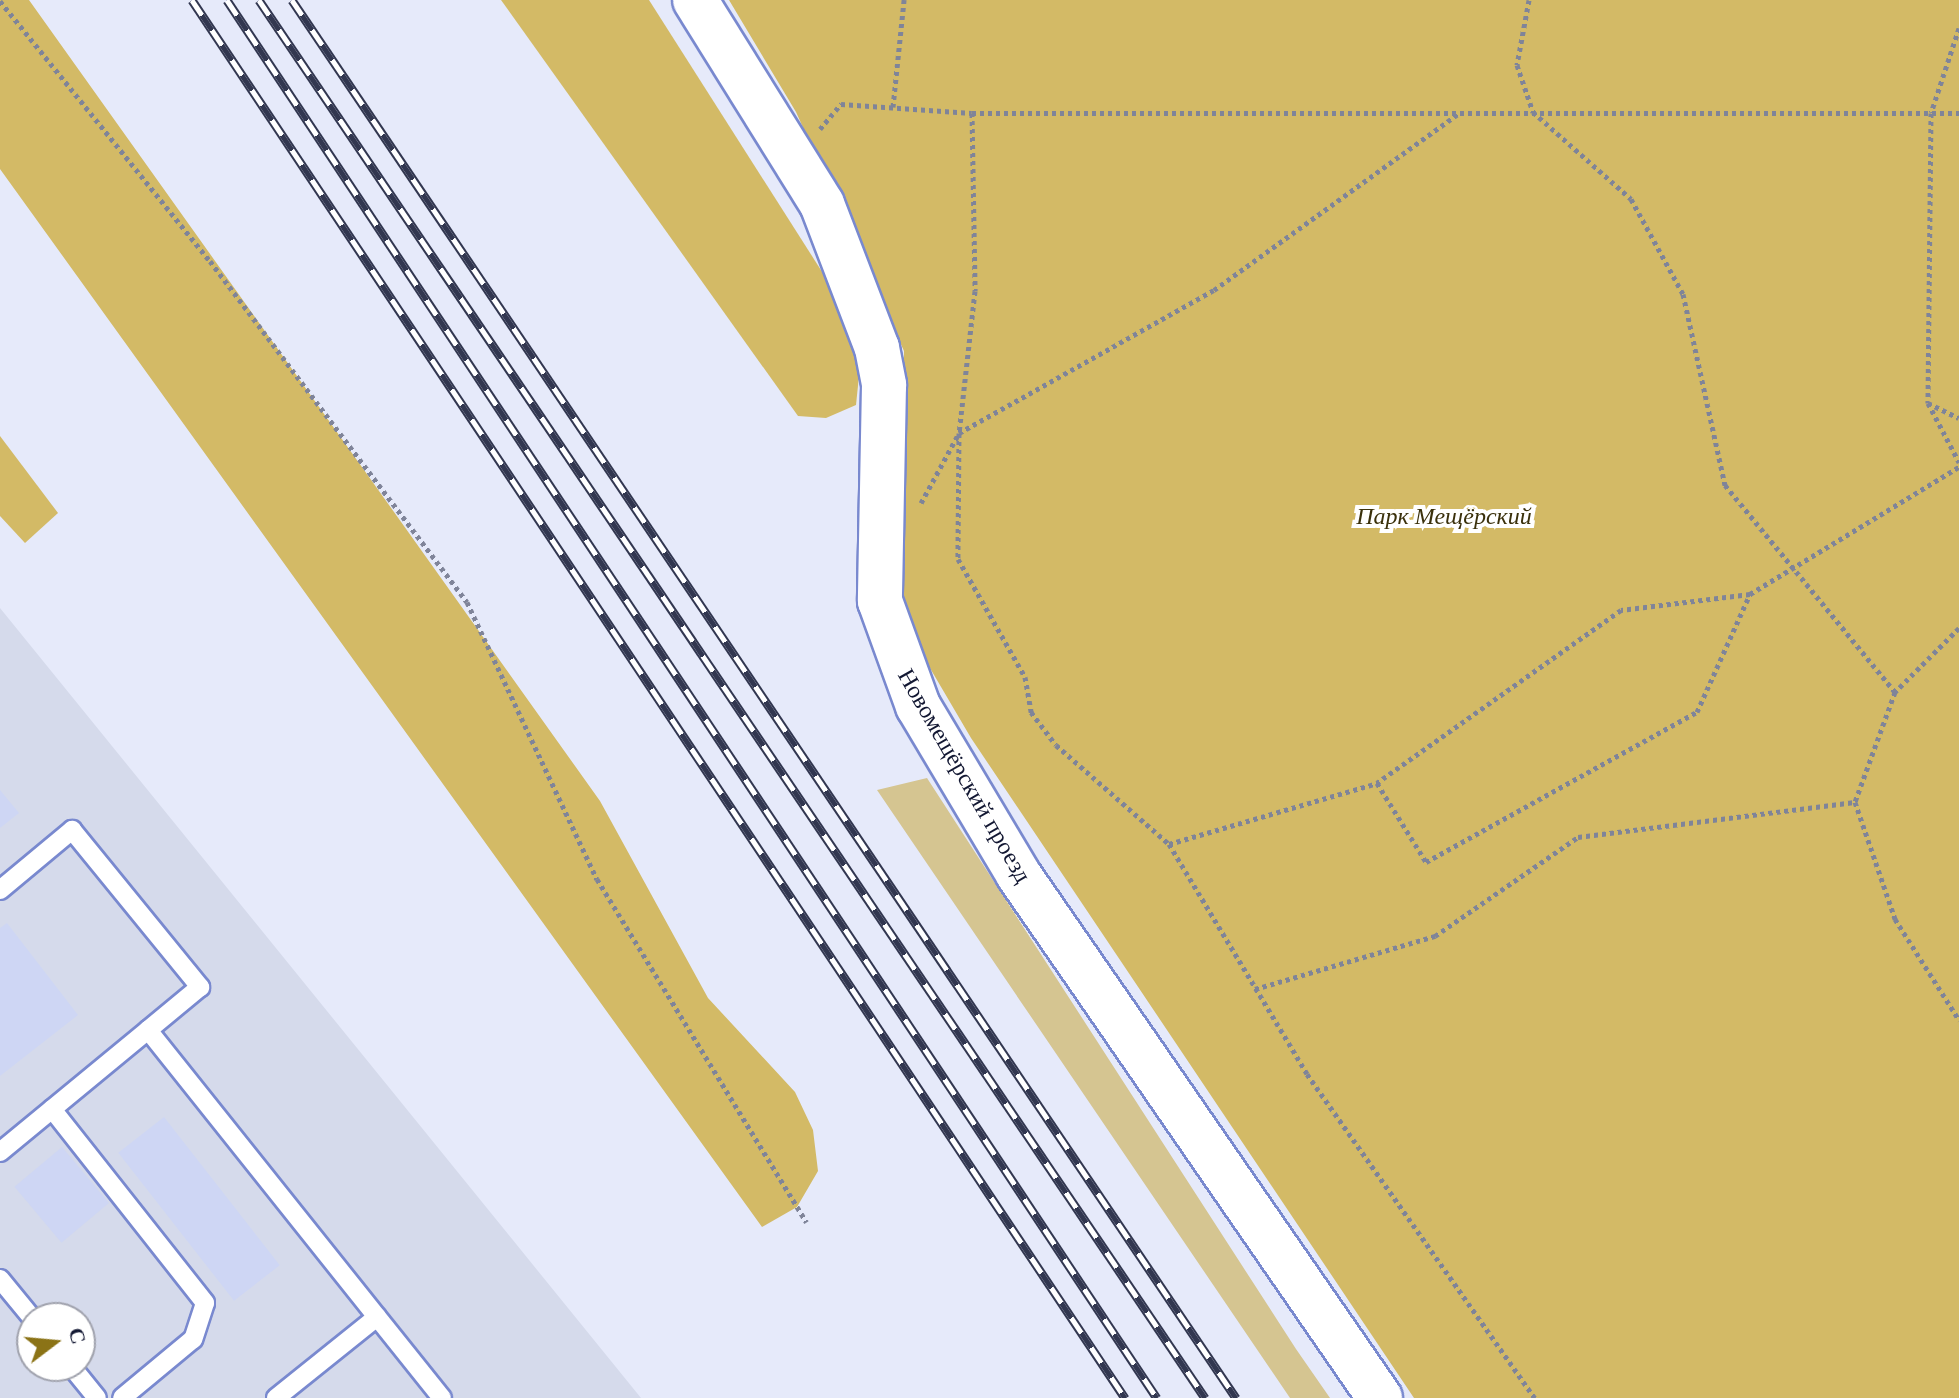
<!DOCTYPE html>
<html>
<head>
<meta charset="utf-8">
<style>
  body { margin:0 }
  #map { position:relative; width:1959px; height:1398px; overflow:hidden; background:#e6eafa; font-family:Georgia,serif }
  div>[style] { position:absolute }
  .built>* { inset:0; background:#d5daeb }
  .green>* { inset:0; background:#d5c591 }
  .forest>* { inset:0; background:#d3ba66 }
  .building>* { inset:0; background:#ced6f4; transform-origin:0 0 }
  .path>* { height:5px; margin-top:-2.5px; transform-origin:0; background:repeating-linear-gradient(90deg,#7f8499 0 4px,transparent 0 8px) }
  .roads { filter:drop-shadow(2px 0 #7989cf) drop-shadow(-2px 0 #7989cf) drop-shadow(0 2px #7989cf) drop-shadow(0 -2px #7989cf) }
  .service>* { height:18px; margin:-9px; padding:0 9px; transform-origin:9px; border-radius:9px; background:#fff }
  .tertiary>* { height:44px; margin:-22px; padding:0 22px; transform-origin:22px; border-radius:22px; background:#fff }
  .rail>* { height:9px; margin-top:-4.5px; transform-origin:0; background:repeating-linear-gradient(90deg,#fff 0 18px,#323750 0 36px); box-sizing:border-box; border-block:2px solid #323750 }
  span { translate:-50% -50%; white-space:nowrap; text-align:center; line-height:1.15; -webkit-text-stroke:8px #fff; paint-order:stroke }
  .park-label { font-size:24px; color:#3b310c; font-style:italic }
  .street-label { font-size:24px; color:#121732 }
  .north { position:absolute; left:16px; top:1302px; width:80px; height:80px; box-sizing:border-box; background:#fff; border:2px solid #a0a2ad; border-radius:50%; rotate:74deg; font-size:22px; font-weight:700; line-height:32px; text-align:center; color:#121732 }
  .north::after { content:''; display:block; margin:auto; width:28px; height:36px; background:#8b7316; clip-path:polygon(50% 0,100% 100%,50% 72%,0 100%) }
</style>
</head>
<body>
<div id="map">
  <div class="built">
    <div style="clip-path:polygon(evenodd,0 608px,641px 1398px,0 1398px,0 608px,32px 1318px,80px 1318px,80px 1366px,32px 1366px,32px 1318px)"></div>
  </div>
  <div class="green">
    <div style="clip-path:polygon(927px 778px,1296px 1349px,1330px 1398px,1290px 1398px,877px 790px)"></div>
  </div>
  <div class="forest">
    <div style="clip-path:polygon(0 0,29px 0,600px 801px,708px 998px,795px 1092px,813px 1130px,818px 1171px,797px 1207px,762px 1227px,0 169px)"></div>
    <div style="clip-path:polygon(501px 0,649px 0,840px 300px,860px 366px,856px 405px,826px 418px,798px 416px)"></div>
    <div style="clip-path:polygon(729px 0,1959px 0,1959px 1398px,1414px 1398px,971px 738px,910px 634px,899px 588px,904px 351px,796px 112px)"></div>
    <div style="clip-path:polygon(0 436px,58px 513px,25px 543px,0 516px)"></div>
  </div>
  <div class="building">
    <div style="clip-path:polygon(0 790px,19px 813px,0 828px)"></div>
    <div style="clip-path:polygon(7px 923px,78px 1015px,0 1076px,0 928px)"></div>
    <div style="left:164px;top:1117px;width:188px;height:58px;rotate:52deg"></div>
    <div style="left:62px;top:1147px;width:73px;height:62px;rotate:50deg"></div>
  </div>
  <div class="path">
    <div style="left:1529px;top:0;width:66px;rotate:100.5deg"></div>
    <div style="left:1517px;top:65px;width:50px;rotate:71.2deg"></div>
    <div style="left:1533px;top:112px;width:131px;rotate:41.6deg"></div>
    <div style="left:1631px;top:199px;width:108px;rotate:61.3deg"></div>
    <div style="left:1683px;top:294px;width:196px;rotate:77.6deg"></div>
    <div style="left:1725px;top:485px;width:268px;rotate:50.6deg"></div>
    <div style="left:0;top:1px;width:334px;rotate:51.1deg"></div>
    <div style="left:210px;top:261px;width:427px;rotate:53deg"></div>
    <div style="left:467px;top:602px;width:306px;rotate:64.9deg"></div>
    <div style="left:597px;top:879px;width:402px;rotate:58.6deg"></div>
    <div style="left:1959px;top:28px;width:89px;rotate:108.2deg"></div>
    <div style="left:1931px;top:113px;width:290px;rotate:90.6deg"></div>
    <div style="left:1928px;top:403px;width:67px;rotate:62.3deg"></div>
    <div style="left:893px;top:107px;width:108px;rotate:-84.1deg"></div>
    <div style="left:972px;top:113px;width:178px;rotate:89deg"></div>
    <div style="left:975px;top:291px;width:143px;rotate:96.4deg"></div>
    <div style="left:959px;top:433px;width:126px;rotate:90.5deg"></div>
    <div style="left:958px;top:559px;width:136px;rotate:60.4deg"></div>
    <div style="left:1025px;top:677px;width:36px;rotate:80deg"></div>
    <div style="left:1031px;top:712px;width:41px;rotate:52.9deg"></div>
    <div style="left:1056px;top:745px;width:150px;rotate:41.2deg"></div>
    <div style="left:1169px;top:844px;width:268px;rotate:59deg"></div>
    <div style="left:1307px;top:1074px;width:396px;rotate:54.9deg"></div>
    <div style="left:820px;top:129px;width:33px;rotate:-50deg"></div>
    <div style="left:841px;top:104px;width:131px;rotate:3.9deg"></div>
    <div style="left:972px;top:113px;width:987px"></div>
    <div style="left:1928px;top:403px;width:34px;rotate:26deg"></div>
    <div style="left:921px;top:503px;width:80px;rotate:-61.5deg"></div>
    <div style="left:959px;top:433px;width:292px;rotate:-29.3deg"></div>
    <div style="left:1214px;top:290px;width:302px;rotate:-35.8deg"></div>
    <div style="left:1750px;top:594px;width:245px;rotate:-31.3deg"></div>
    <div style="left:1959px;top:628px;width:91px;rotate:135deg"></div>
    <div style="left:1895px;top:692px;width:117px;rotate:110deg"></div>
    <div style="left:1855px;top:802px;width:124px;rotate:71.1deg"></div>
    <div style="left:1895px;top:919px;width:120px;rotate:57.6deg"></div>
    <div style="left:1169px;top:844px;width:217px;rotate:-16.3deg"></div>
    <div style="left:1377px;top:783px;width:93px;rotate:58.2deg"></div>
    <div style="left:1426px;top:862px;width:310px;rotate:-29deg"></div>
    <div style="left:1697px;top:712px;width:129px;rotate:-65.8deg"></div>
    <div style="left:1750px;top:594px;width:130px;rotate:172.9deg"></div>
    <div style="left:1621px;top:610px;width:299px;rotate:144.7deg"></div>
    <div style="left:1255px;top:989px;width:188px;rotate:-16.4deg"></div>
    <div style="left:1435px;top:936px;width:174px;rotate:-34.7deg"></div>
    <div style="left:1578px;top:837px;width:279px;rotate:-7.2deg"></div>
  </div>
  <div class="roads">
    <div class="service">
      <div style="left:0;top:890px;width:94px;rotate:-39.8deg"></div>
      <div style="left:72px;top:830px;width:203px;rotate:50.8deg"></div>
      <div style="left:200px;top:987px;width:67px;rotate:140.4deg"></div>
      <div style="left:52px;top:1109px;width:247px;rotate:51.7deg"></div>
      <div style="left:205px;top:1303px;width:38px;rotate:108deg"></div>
      <div style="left:193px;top:1339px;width:92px;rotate:140.3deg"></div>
      <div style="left:0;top:1152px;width:192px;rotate:-39.5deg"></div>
      <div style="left:148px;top:1030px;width:367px;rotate:51.4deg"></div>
      <div style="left:0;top:1279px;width:50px;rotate:50.6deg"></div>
      <div style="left:71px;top:1366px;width:41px;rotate:50.9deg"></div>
      <div style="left:276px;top:1398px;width:129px;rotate:-38.7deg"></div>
      <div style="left:377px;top:1317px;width:104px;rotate:51.3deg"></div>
    </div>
    <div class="tertiary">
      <div style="left:695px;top:0;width:240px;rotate:58.1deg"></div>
      <div style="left:822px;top:204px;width:154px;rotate:69.1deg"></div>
      <div style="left:877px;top:348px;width:38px;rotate:79deg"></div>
      <div style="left:884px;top:385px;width:216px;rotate:91.1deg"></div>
      <div style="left:880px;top:601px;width:112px;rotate:70.1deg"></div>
      <div style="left:918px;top:706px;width:196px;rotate:59.2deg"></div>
      <div style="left:1018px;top:874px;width:637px;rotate:55.36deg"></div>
    </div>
  </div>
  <div class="rail">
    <div style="left:192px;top:0;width:1681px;rotate:56.28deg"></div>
    <div style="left:227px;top:0;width:1679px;rotate:56.37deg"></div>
    <div style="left:259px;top:0;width:1688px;rotate:55.91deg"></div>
    <div style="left:292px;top:0;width:1687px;rotate:55.97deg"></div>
  </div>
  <div class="park-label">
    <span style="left:1444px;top:517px">Парк Мещёрский</span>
  </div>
  <div class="street-label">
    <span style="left:964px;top:776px;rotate:60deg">Новомещёрский проезд</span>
  </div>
  <div class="north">С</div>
</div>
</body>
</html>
